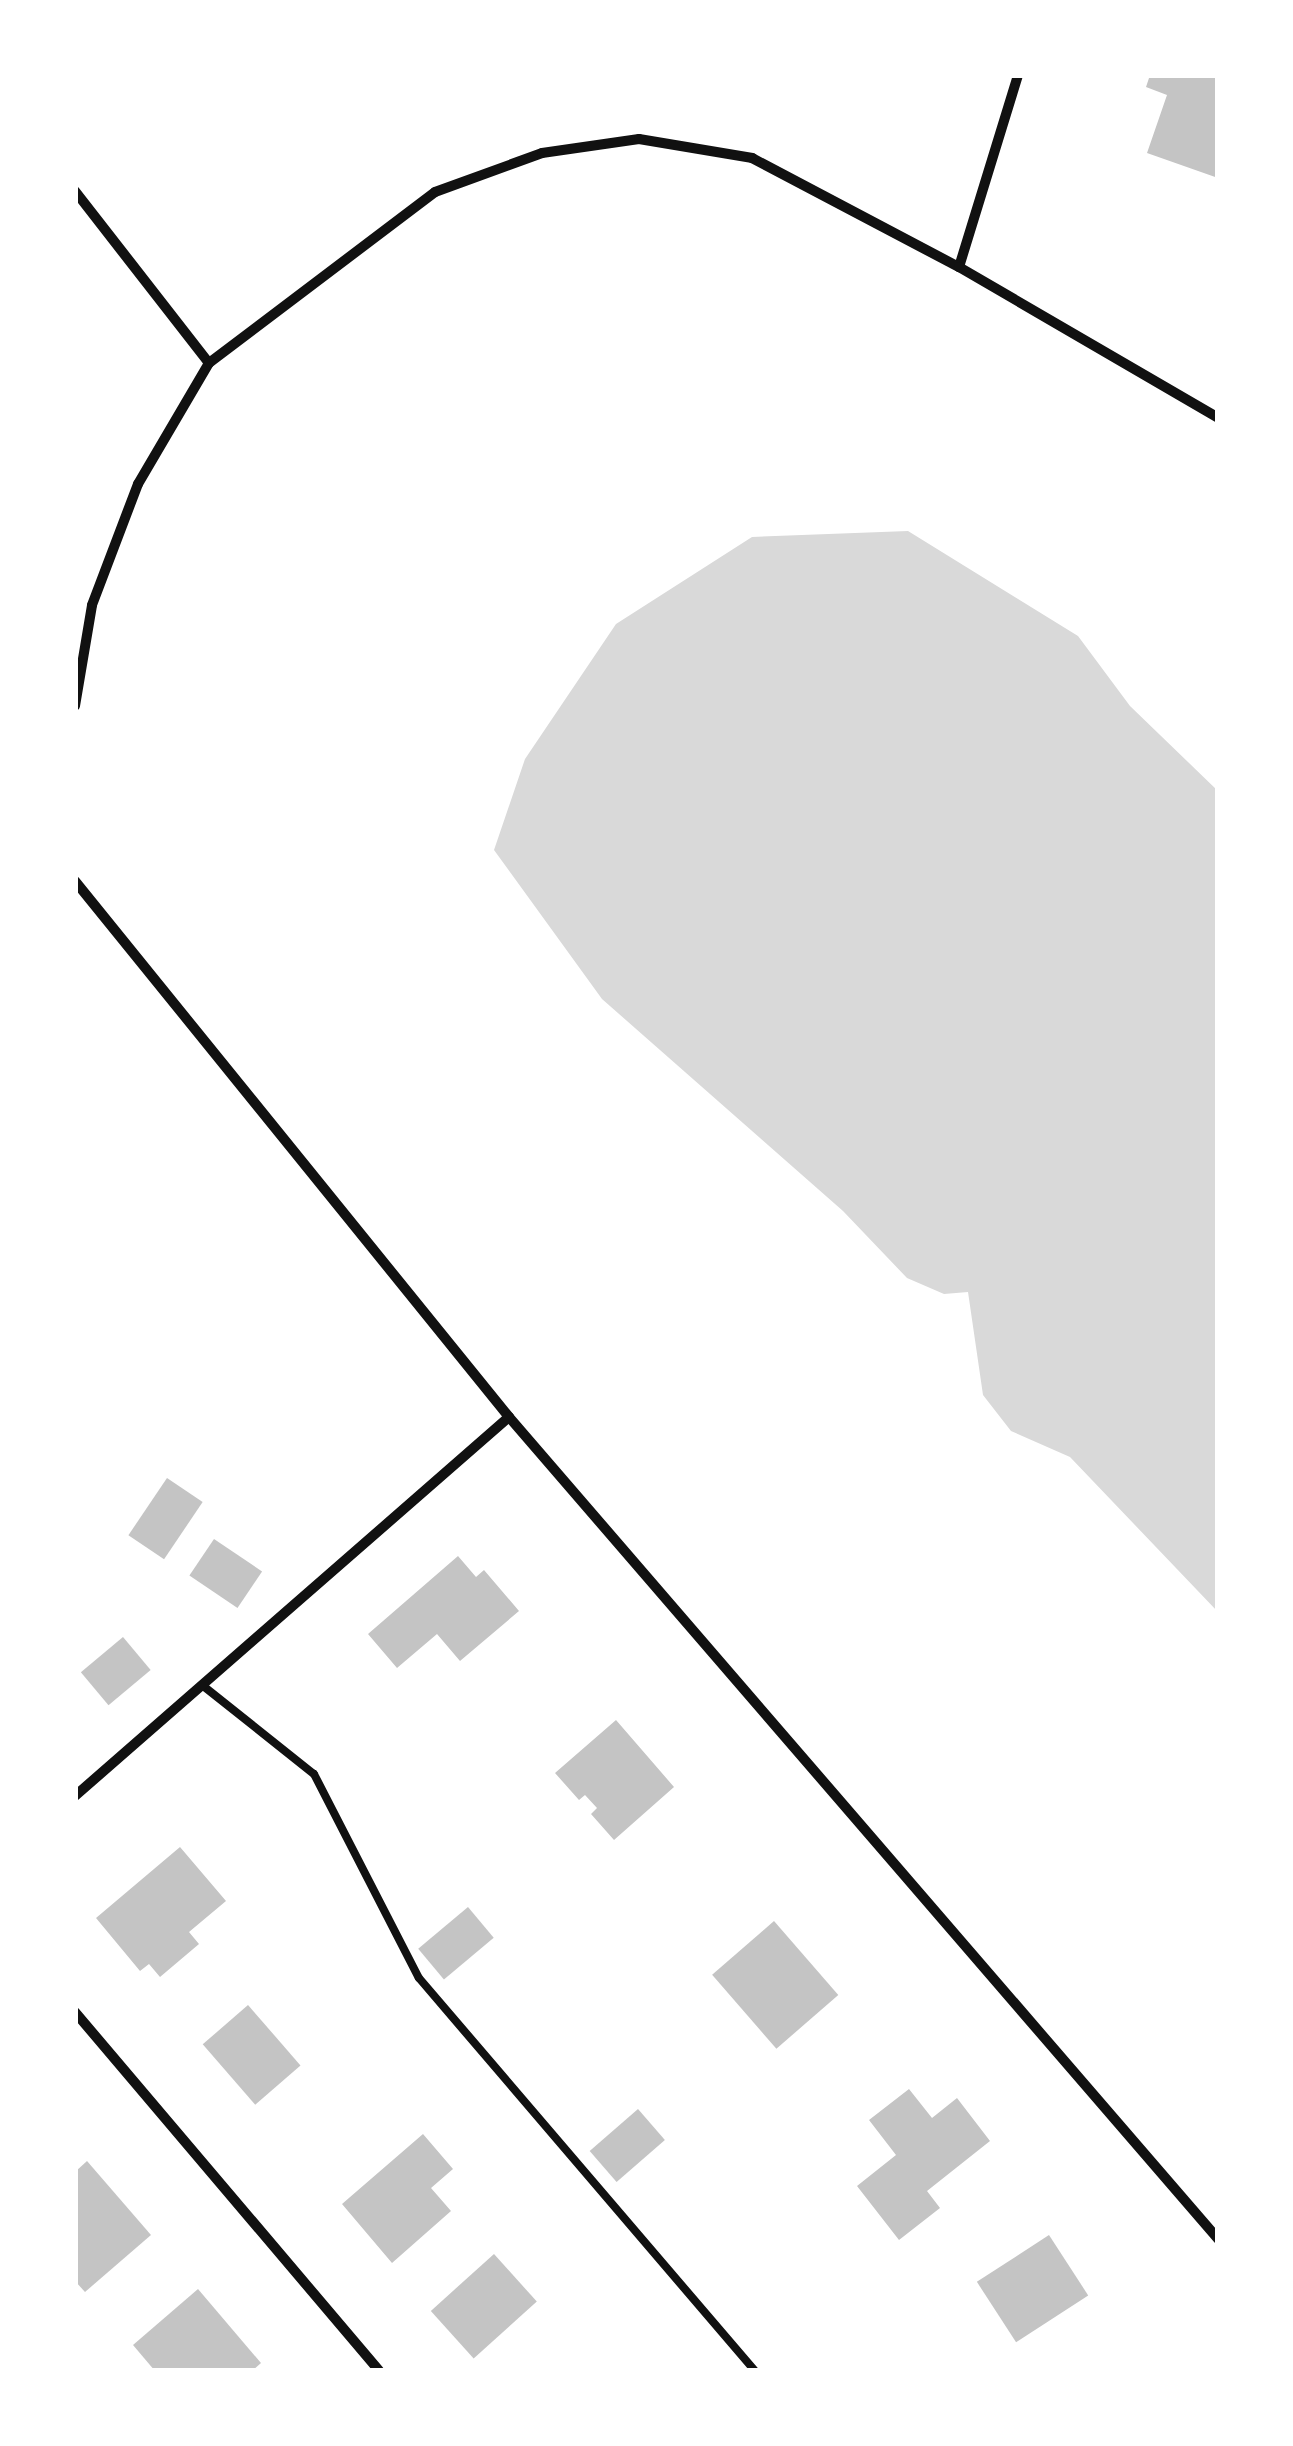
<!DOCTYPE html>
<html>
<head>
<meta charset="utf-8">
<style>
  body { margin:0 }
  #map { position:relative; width:1293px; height:2446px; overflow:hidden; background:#fff; font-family:"Fira Sans",sans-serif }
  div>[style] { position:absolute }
  .water>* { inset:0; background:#d9d9d9 }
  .building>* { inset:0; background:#c4c4c4; transform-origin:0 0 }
  .service>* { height:8px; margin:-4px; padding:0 4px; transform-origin:4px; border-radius:4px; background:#111 }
  .minor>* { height:10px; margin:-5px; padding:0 5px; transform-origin:5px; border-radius:5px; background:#111 }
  span { translate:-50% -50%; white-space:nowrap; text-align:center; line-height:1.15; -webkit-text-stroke:10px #fff; paint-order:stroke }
  .frame { position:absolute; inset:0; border:78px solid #fff; pointer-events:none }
</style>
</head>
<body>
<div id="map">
  <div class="water">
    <div style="clip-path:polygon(908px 531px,1078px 636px,1130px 706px,1218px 791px,1218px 1612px,1070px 1457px,1011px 1431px,983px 1395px,968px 1292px,944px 1294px,907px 1278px,843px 1211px,602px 999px,494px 850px,525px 759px,616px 624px,752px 537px)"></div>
  </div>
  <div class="building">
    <div style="clip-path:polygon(1150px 75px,1218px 75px,1218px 178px,1147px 153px,1167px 95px,1146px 87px)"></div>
    <div style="left:167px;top:1478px;width:43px;height:69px;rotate:34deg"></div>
    <div style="left:214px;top:1539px;width:58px;height:44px;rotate:34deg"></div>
    <div style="clip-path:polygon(458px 1556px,476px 1577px,484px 1570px,519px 1611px,460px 1661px,437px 1634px,397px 1668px,368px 1634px)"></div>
    <div style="left:123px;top:1637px;width:43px;height:55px;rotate:50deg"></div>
    <div style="clip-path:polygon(616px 1720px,674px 1787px,614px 1840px,591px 1814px,597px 1808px,585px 1795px,579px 1800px,555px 1773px)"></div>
    <div style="clip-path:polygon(180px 1847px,226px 1901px,189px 1932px,199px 1944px,160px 1977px,149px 1964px,140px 1971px,96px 1918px)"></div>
    <div style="left:468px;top:1907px;width:40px;height:65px;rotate:50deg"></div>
    <div style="left:774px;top:1921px;width:98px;height:82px;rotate:49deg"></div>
    <div style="left:248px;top:2005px;width:80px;height:60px;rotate:49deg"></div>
    <div style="clip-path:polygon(909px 2089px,932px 2118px,957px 2098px,990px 2141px,927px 2191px,940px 2208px,899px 2240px,857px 2186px,896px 2155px,869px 2120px)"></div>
    <div style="left:638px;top:2109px;width:41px;height:64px;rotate:49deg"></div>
    <div style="clip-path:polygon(423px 2134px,453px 2169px,431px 2188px,451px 2211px,392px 2263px,342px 2204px)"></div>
    <div style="clip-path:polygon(87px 2161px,151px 2235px,85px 2292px,75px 2281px,75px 2172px)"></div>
    <div style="left:1049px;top:2235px;width:72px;height:86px;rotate:57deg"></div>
    <div style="left:494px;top:2254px;width:64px;height:85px;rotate:48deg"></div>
    <div style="clip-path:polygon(198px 2289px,261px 2363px,252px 2371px,155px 2371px,133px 2345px)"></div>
  </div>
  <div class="service">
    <div style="left:202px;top:1685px;width:143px;rotate:38.5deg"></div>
    <div style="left:314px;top:1774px;width:229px;rotate:62.8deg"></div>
    <div style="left:419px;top:1978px;width:517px;rotate:49.47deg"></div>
  </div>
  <div class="minor">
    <div style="left:75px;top:191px;width:218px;rotate:52.1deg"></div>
    <div style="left:959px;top:267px;width:201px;rotate:-72.9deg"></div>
    <div style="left:75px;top:706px;width:102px;rotate:-80.4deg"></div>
    <div style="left:92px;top:605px;width:129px;rotate:-69.2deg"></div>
    <div style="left:138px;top:484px;width:140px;rotate:-59.6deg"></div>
    <div style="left:209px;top:363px;width:283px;rotate:-37.1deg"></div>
    <div style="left:435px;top:192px;width:114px;rotate:-20deg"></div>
    <div style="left:542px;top:153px;width:98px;rotate:-8.2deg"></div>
    <div style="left:639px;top:139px;width:115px;rotate:9.5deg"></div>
    <div style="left:752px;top:158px;width:234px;rotate:27.8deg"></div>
    <div style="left:959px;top:267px;width:300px;rotate:30.2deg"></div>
    <div style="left:75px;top:881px;width:690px;rotate:51deg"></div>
    <div style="left:509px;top:1417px;width:1086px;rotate:49.22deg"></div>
    <div style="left:75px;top:1796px;width:576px;rotate:-41.13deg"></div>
    <div style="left:75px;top:2012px;width:470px;rotate:49.7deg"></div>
  </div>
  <div class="frame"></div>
</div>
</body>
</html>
